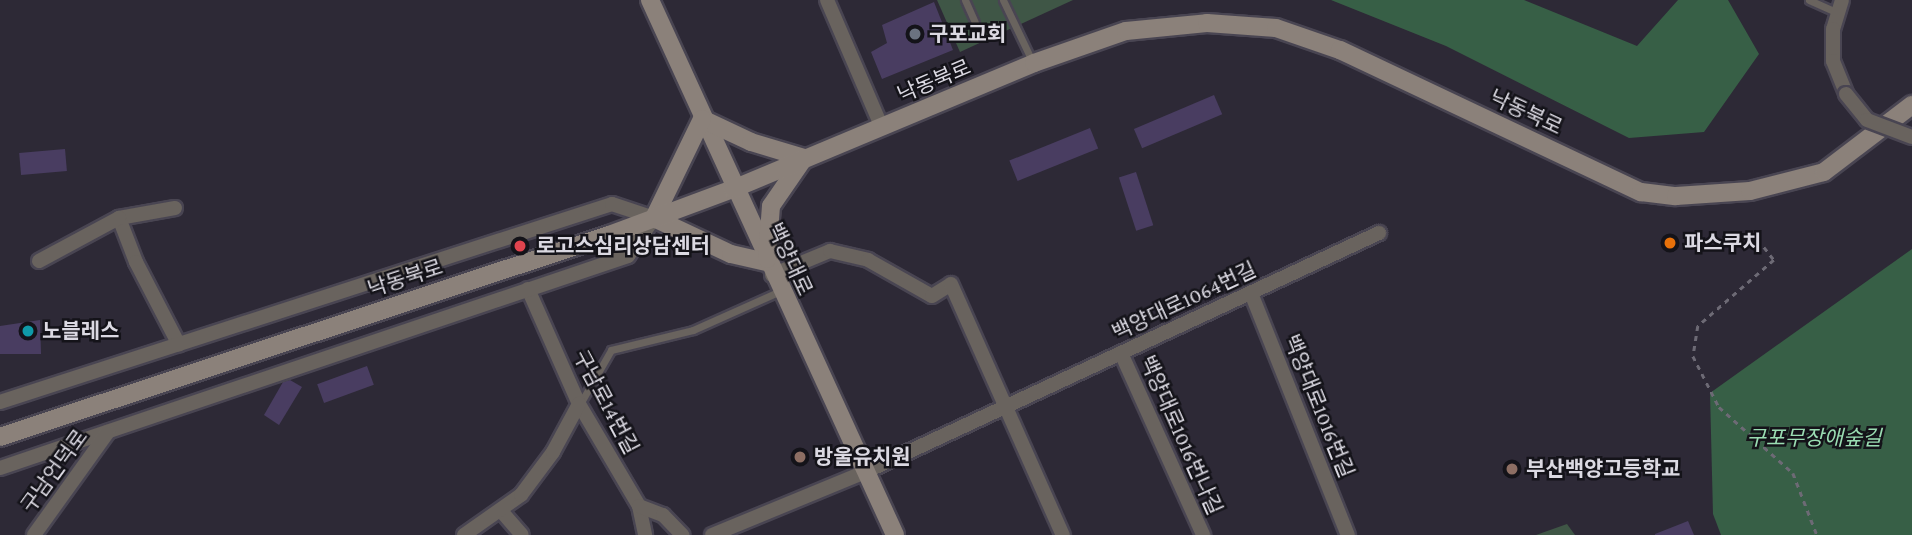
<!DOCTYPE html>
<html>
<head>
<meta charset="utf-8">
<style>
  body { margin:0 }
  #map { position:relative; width:1912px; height:535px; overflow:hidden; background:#2d2936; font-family:"Crimson Pro","Noto Sans KR",serif }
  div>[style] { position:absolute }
  .green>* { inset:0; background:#3f5646 }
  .forest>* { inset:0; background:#375f46 }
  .building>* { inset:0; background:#493d61; transform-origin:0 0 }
  .path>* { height:2.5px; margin-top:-1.25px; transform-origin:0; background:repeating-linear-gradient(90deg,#6d6a75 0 5px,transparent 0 10px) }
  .roads { filter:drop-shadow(2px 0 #494552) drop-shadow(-2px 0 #494552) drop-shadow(0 2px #494552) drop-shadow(0 -2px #494552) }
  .service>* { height:7px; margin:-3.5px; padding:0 3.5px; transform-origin:3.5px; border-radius:3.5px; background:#69635e }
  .minor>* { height:14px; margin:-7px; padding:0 7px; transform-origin:7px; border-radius:7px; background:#69635e }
  .secondary>* { height:18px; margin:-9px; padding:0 9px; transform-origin:9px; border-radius:9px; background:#8b817a }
  .bridges { filter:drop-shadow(2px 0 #494552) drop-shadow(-2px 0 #494552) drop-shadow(0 2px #494552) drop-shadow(0 -2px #494552) }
  .minor-bridge>* { height:14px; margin:-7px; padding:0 7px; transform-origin:7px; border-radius:7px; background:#69635e }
  .dots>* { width:19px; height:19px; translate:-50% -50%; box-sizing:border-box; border:4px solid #141319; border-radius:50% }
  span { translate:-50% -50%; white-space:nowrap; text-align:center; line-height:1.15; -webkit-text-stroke:5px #141319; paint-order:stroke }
  .poi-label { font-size:21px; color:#dbd9e2; font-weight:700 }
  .left { translate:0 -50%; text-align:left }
  .street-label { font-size:21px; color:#dbd9e2 }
  .park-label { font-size:21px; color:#9addb2; font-style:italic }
</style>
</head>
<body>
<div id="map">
  <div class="green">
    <div style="clip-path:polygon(937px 0,1073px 0,960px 52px)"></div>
    <div style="clip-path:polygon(1567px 524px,1575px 535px,1536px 535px)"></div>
  </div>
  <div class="forest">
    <div style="clip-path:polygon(1331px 0,1524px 0,1637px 46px,1678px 0,1728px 0,1759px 54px,1704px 132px,1629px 138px,1446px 46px)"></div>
    <div style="clip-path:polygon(1912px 249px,1912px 535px,1721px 535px,1713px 514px,1710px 393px)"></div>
  </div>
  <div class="building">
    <div style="clip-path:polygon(934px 2px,953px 50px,882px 79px,871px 52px,887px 43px,882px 25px)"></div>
    <div style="left:1214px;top:95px;width:21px;height:87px;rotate:67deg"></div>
    <div style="left:1090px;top:128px;width:22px;height:87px;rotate:68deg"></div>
    <div style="left:65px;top:149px;width:22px;height:46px;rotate:85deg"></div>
    <div style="left:1136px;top:172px;width:56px;height:18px;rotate:72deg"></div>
    <div style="clip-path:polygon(40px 320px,41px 354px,0 354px,0 326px)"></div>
    <div style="left:367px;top:366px;width:20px;height:53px;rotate:70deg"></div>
    <div style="clip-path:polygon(290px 380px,302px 387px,279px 425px,264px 415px,283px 382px)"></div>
    <div style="clip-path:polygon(1688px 521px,1694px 535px,1655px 535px,1655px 534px)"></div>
  </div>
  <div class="path">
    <div style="left:1764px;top:247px;width:16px;rotate:52deg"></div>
    <div style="left:1774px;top:260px;width:101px;rotate:139deg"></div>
    <div style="left:1698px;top:326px;width:30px;rotate:99deg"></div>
    <div style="left:1693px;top:356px;width:57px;rotate:63deg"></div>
    <div style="left:1719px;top:407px;width:99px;rotate:41.7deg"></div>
    <div style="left:1793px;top:473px;width:66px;rotate:68.8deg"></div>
  </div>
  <div class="roads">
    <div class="service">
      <div style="left:965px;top:0;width:24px;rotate:66deg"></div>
      <div style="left:1003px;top:0;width:70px;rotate:64.5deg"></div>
      <div style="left:1809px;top:0;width:32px;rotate:24deg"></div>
      <div style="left:580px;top:404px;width:62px;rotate:-60.1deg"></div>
      <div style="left:611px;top:350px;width:84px;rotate:-13.7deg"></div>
      <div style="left:693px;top:330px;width:95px;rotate:-24.1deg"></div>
    </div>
    <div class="minor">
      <div style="left:827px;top:0;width:139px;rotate:66.7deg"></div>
      <div style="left:1842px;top:0;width:30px;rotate:107deg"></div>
      <div style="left:1833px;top:29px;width:32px;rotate:90deg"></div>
      <div style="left:1833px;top:61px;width:35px;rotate:68deg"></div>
      <div style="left:175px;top:208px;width:57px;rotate:169.9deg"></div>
      <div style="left:119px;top:218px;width:47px;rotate:68.9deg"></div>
      <div style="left:136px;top:262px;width:93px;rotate:62.6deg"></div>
      <div style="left:39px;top:261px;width:91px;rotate:-28.3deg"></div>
      <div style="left:772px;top:275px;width:63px;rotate:-22.5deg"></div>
      <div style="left:830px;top:251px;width:39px;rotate:13deg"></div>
      <div style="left:868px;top:260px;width:73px;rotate:29.4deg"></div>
      <div style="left:932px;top:296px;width:22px;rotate:-32deg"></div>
      <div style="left:951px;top:284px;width:275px;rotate:66deg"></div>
      <div style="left:528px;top:289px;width:126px;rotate:66.1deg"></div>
      <div style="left:579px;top:404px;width:118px;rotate:59.5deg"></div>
      <div style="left:639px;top:506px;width:30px;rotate:78deg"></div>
      <div style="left:1251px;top:293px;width:261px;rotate:68.2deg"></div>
      <div style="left:1121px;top:353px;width:200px;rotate:65.7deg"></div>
      <div style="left:0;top:402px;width:643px;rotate:-17.93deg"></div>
      <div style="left:612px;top:204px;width:44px;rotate:18.4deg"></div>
      <div style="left:654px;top:218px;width:46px;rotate:124.4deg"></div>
      <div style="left:628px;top:256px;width:663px;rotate:161.35deg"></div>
      <div style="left:639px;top:506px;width:26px;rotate:21deg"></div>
      <div style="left:663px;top:515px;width:28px;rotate:46deg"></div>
      <div style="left:502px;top:512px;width:30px;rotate:49deg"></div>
      <div style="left:34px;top:535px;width:127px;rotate:-54.3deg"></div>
      <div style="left:464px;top:535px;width:70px;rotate:-35.1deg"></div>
      <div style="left:521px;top:495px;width:54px;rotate:-53.3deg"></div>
      <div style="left:553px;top:452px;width:55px;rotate:-61.6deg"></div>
      <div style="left:712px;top:535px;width:165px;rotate:-22.4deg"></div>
      <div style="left:865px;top:472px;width:567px;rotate:-24.94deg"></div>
    </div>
    <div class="secondary">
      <div style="left:650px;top:0;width:588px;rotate:65.39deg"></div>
      <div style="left:702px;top:119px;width:54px;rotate:25.1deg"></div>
      <div style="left:751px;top:142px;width:55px;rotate:16.8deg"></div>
      <div style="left:654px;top:218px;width:85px;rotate:25.1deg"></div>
      <div style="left:731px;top:254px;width:36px;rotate:13deg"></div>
      <div style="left:654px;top:218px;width:110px;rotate:-64.1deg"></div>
      <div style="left:767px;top:259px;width:53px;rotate:-85.7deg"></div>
      <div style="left:771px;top:206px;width:55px;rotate:-55.4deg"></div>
      <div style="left:0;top:437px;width:642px;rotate:-18.35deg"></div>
      <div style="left:609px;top:235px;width:132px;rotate:-20.4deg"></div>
      <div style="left:733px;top:189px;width:326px;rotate:-22.7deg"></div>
      <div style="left:1034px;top:63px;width:97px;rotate:-19.2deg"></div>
      <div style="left:1126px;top:31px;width:81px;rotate:-5.6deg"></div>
      <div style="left:1207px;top:23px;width:69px;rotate:4.1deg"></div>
      <div style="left:1276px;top:28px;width:68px;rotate:19deg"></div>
      <div style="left:1340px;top:50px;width:333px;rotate:25.3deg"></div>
      <div style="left:1641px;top:192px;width:35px;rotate:7deg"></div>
      <div style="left:1676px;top:196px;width:74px;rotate:-3.9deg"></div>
      <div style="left:1750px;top:191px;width:76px;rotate:-14.4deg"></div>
      <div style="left:1824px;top:172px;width:111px;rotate:-37.3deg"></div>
    </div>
  </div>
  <div class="bridges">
    <div class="minor-bridge">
      <div style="left:1846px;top:94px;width:33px;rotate:51deg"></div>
      <div style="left:1867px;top:120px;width:48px;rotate:20.7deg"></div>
    </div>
  </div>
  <div class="dots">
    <div style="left:915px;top:34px;background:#6b7280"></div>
    <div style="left:1670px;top:243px;background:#e8710a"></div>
    <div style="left:520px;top:246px;background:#e0444e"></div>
    <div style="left:28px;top:331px;background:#0f9aa8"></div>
    <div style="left:800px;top:457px;background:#8d6e63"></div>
    <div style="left:1512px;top:469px;background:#8d6e63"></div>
  </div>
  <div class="poi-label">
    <span class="left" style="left:929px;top:34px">구포교회</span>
    <span class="left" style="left:1684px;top:243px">파스쿠치</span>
    <span class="left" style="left:536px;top:246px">로고스심리상담센터</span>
    <span class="left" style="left:42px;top:331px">노블레스</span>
    <span class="left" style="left:814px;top:457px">방울유치원</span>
    <span class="left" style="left:1526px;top:469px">부산백양고등학교</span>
  </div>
  <div class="street-label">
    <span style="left:934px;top:81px;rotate:-23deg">낙동북로</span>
    <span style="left:1526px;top:112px;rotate:25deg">낙동북로</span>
    <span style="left:790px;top:259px;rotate:65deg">백양대로</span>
    <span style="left:405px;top:278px;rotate:-18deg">낙동북로</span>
    <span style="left:1184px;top:301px;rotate:-25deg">백양대로1064번길</span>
    <span style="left:606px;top:402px;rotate:62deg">구남로14번길</span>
    <span style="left:1319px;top:406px;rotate:68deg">백양대로1016번길</span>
    <span style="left:1181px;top:435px;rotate:66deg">백양대로1016번나길</span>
    <span style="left:54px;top:471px;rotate:-54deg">구남언덕로</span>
  </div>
  <div class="park-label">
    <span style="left:1814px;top:438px">구포무장애숲길</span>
  </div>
</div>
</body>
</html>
